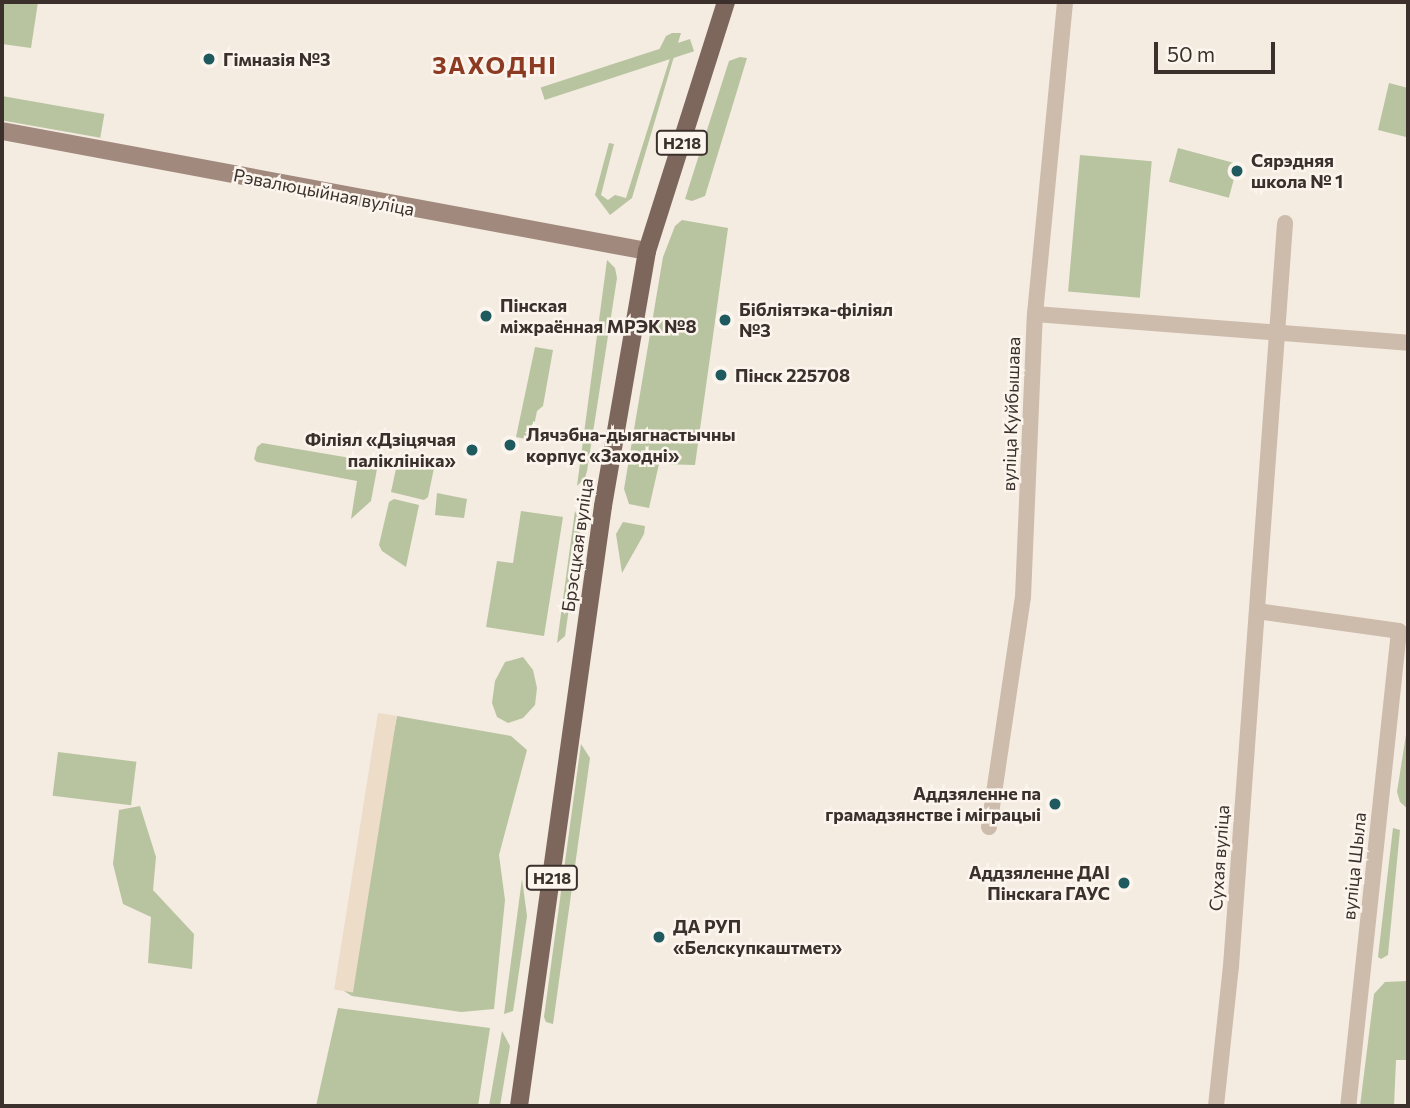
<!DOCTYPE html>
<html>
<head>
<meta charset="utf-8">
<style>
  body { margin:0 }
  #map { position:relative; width:1410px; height:1108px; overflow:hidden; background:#f4ebe1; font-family:Commissioner,sans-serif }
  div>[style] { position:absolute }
  .green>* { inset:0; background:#b8c4a0; transform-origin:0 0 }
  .plaza>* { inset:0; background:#ecdcc8; transform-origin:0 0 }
  .street>* { height:16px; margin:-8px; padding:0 8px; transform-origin:8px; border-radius:8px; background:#cdbbac }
  .secondary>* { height:18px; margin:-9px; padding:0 9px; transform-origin:9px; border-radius:9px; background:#a18a7d }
  .primary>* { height:18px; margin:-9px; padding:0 9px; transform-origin:9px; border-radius:9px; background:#7d675c }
  .dots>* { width:19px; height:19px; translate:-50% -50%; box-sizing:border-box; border:4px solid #fbf5ee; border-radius:50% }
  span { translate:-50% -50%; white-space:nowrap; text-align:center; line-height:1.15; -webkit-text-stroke:5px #fbf5ee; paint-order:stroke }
  .shield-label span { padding:2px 5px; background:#fbf5ee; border:2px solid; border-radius:5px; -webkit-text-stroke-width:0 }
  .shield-label { font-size:16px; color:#3b302b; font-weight:700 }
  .poi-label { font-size:18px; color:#3b302b; font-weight:700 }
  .left { translate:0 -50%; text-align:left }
  .right { translate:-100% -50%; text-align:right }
  .street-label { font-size:18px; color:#3b302b }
  .district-label { font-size:24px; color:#8c3b22; font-weight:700; letter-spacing:2px }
  .frame { position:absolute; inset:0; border:4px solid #3b302b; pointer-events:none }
  .scale { position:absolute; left:1154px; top:42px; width:121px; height:32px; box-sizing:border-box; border:4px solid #3b302b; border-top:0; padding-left:9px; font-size:21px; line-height:24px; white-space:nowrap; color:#3b302b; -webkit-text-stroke:5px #fbf5ee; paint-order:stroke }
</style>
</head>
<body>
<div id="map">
  <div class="green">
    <div style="clip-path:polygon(2px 2px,38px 2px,31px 48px,2px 44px)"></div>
    <div style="clip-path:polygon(672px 33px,681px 33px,632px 198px,610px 215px,595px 195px,609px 143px,614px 144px,601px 195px,608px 200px,615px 195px,626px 198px,671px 55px,659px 50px,666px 36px)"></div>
    <div style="left:690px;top:39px;width:13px;height:157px;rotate:72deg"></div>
    <div style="clip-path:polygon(740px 57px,747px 58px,705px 196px,692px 201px,685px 199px,729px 61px)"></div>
    <div style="clip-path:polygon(1389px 83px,1408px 88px,1406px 137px,1378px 130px)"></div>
    <div style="left:2px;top:96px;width:104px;height:24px;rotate:10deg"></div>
    <div style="left:1178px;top:148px;width:62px;height:35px;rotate:15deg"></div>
    <div style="left:1080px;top:155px;width:72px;height:137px;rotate:5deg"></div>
    <div style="clip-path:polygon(682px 220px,728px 228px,695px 465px,659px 464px,649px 508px,629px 504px,624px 489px,663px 257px,675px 226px)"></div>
    <div style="clip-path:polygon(607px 260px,615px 268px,617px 278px,587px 471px,585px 478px,577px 486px)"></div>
    <div style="clip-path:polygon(535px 347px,553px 350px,543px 406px,537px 411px,531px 440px,516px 437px)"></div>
    <div style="clip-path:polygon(262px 443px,374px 462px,377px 469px,371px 501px,351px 519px,357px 481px,257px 462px,254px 459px,257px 447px)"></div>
    <div style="clip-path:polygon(402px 462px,434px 468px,428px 497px,424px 500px,391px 492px,397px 464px)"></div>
    <div style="clip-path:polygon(437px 493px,467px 499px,464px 518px,435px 515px)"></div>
    <div style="clip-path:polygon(394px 499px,419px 505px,406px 567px,382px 551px,379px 545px,389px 502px)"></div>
    <div style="clip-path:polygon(521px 511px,563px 517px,544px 636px,486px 627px,497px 561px,513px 563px)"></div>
    <div style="clip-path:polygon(575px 511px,581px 523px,565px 636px,557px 643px)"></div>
    <div style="clip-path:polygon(623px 522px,645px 526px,644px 534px,622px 573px,616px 534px)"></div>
    <div style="clip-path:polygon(523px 657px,533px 670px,537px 688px,535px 705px,523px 718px,508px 723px,497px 717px,492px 703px,495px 681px,505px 662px)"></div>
    <div style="clip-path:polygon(397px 716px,511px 736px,527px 750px,499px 855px,505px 900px,494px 1009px,461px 1012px,352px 996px,344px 991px)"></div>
    <div style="clip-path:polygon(1408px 722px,1408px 809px,1400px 802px,1397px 792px)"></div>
    <div style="clip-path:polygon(581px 744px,590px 758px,553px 1024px,546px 1022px,544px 1017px)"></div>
    <div style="left:58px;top:752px;width:79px;height:44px;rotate:7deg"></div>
    <div style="clip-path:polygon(140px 806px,156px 857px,153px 890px,194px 934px,192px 969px,148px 963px,151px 917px,123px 904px,113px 864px,119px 810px)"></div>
    <div style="clip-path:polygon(1393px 828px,1400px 830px,1388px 955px,1381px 959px,1378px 957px)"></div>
    <div style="clip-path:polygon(522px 879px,527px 916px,516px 992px,513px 1011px,504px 1014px)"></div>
    <div style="clip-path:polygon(1408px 981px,1408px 1060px,1396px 1060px,1394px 1106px,1360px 1106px,1374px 994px,1385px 982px)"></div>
    <div style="clip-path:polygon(338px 1008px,490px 1028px,478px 1106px,316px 1106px)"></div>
    <div style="clip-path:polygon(502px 1031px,510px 1046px,500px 1106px,489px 1106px)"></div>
  </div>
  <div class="plaza">
    <div style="left:378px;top:713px;width:19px;height:280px;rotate:9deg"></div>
  </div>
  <div class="street">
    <div style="left:1035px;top:314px;width:374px;rotate:4.4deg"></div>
    <div style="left:1257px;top:611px;width:143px;rotate:8deg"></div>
    <div style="left:1399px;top:631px;width:478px;rotate:96.1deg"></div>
    <div style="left:989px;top:827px;width:232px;rotate:-81.6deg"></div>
    <div style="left:1023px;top:597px;width:283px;rotate:-87.6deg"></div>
    <div style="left:1035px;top:314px;width:313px;rotate:-84.5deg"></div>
    <div style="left:1216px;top:1106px;width:141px;rotate:-83.9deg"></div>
    <div style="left:1231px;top:966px;width:745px;rotate:-85.84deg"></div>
  </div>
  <div class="secondary">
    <div style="left:2px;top:131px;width:656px;rotate:10.54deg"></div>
  </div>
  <div class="primary">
    <div style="left:519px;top:1106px;width:606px;rotate:-82.03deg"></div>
    <div style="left:603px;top:506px;width:259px;rotate:-80.2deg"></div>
    <div style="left:647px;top:251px;width:261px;rotate:-72.4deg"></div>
  </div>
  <div class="dots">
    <div style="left:209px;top:59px;background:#1f5a5e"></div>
    <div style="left:1237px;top:171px;background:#1f5a5e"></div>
    <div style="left:486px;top:316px;background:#1f5a5e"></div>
    <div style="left:725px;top:320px;background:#1f5a5e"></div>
    <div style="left:721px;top:375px;background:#1f5a5e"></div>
    <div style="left:510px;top:445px;background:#1f5a5e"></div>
    <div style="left:472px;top:450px;background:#1f5a5e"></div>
    <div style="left:1055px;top:804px;background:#1f5a5e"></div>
    <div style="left:1124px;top:883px;background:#1f5a5e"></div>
    <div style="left:659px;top:937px;background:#1f5a5e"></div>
  </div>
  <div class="shield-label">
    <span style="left:682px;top:143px">Н218</span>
    <span style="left:552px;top:878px">Н218</span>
  </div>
  <div class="poi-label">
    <span class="left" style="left:223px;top:59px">Гімназія №3</span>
    <span class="left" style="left:1251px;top:171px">Сярэдняя<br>школа № 1</span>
    <span class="left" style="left:500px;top:316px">Пінская<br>міжраённая МРЭК №8</span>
    <span class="left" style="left:739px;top:320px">Бібліятэка-філіял<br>№3</span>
    <span class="left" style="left:735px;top:375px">Пінск 225708</span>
    <span class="left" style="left:526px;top:445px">Лячэбна-дыягнастычны<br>корпус «Заходні»</span>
    <span class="right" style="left:456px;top:450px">Філіял «Дзіцячая<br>паліклініка»</span>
    <span class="right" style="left:1041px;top:804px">Аддзяленне па<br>грамадзянстве і міграцыі</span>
    <span class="right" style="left:1110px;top:883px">Аддзяленне ДАІ<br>Пінскага ГАУС</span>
    <span class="left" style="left:673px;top:937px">ДА РУП<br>«Белскупкаштмет»</span>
  </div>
  <div class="street-label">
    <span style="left:324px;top:192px;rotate:11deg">Рэвалюцыйная вуліца</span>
    <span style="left:1011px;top:414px;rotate:-88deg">вуліца Куйбышава</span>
    <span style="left:577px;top:545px;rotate:-82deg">Брэсцкая вуліца</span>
    <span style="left:1219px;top:858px;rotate:-86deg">Сухая вуліца</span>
    <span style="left:1354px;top:866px;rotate:-84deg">вуліца Шыла</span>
  </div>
  <div class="district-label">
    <span style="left:495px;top:65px">ЗАХОДНІ</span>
  </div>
  <div class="frame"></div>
  <div class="scale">50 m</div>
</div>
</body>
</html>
